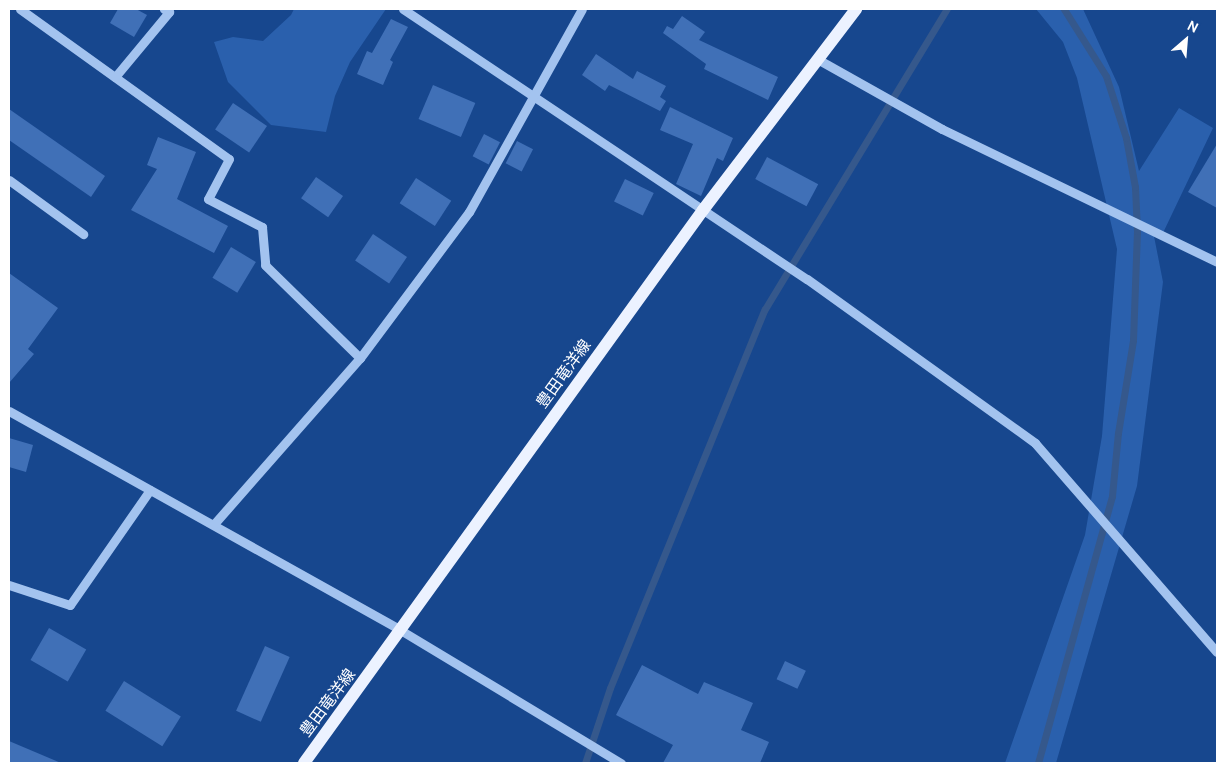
<!DOCTYPE html>
<html>
<head>
<meta charset="utf-8">
<style>
  body { margin:0 }
  #map { position:relative; width:1226px; height:772px; overflow:hidden; background:#17478e; font-family:Cabin,"Noto Sans JP",sans-serif }
  div>[style] { position:absolute }
  .green>* { inset:0; background:#2a60ad }
  .stream>* { height:7px; margin:-3.5px; padding:0 3.5px; transform-origin:3.5px; border-radius:3.5px; background:#35588c }
  .building>* { inset:0; background:#4070b7; transform-origin:0 0 }
  .minor>* { height:9px; margin:-4.5px; padding:0 4.5px; transform-origin:4.5px; border-radius:4.5px; background:#a3c3ef }
  .major>* { height:12px; margin:-6px; padding:0 6px; transform-origin:6px; border-radius:6px; background:#ecf2ff }
  span { translate:-50% -50%; white-space:nowrap; text-align:center; line-height:1.15; -webkit-text-stroke:4px #17478e; paint-order:stroke }
  .street-label { font-size:16px; color:#fff }
  .frame { position:absolute; inset:0; border:10px solid #fff; pointer-events:none }
  .north { position:absolute; left:1161px; top:15px; width:50px; height:50px; -webkit-text-stroke:4px #17478e; paint-order:stroke; rotate:27deg; font-size:14px; font-weight:700; line-height:20px; text-align:center; color:#fff }
  .north::after { content:''; display:block; margin:auto; width:18px; height:22px; background:#fff; clip-path:polygon(50% 0,100% 100%,50% 72%,0 100%) }
</style>
</head>
<body>
<div id="map">
  <div class="green">
    <div style="clip-path:polygon(294px 9px,386px 9px,350px 62px,335px 96px,326px 132px,271px 125px,228px 82px,214px 42px,233px 37px,263px 41px,291px 15px)"></div>
    <div style="clip-path:polygon(1036px 9px,1083px 9px,1119px 87px,1139px 171px,1179px 108px,1213px 128px,1162px 235px,1153px 231px,1163px 282px,1137px 486px,1056px 763px,1005px 763px,1085px 535px,1102px 436px,1117px 249px,1077px 78px,1063px 42px)"></div>
  </div>
  <div class="stream">
    <div style="left:585px;top:763px;width:79px;rotate:-71.6deg"></div>
    <div style="left:610px;top:688px;width:409px;rotate:-67.8deg"></div>
    <div style="left:765px;top:309px;width:351px;rotate:-58.8deg"></div>
    <div style="left:1038px;top:763px;width:277px;rotate:-74.5deg"></div>
    <div style="left:1112px;top:496px;width:63px;rotate:-84.6deg"></div>
    <div style="left:1118px;top:433px;width:94px;rotate:-80.8deg"></div>
    <div style="left:1133px;top:340px;width:109px;rotate:-87.9deg"></div>
    <div style="left:1137px;top:231px;width:44px;rotate:-92.6deg"></div>
    <div style="left:1135px;top:187px;width:50px;rotate:-100.4deg"></div>
    <div style="left:1126px;top:138px;width:65px;rotate:-107.9deg"></div>
    <div style="left:1106px;top:76px;width:79px;rotate:-122.1deg"></div>
  </div>
  <div class="building">
    <div style="clip-path:polygon(118px 9px,136px 9px,147px 15px,134px 37px,110px 23px)"></div>
    <div style="clip-path:polygon(682px 16px,705px 32px,699px 40px,778px 77px,768px 100px,704px 69px,706px 64px,663px 33px,667px 26px,673px 29px)"></div>
    <div style="clip-path:polygon(391px 19px,408px 27px,390px 60px,393px 62px,383px 85px,357px 74px,367px 51px,372px 53px)"></div>
    <div style="clip-path:polygon(596px 54px,633px 79px,637px 71px,666px 86px,660px 97px,666px 101px,660px 111px,609px 85px,605px 91px,582px 75px)"></div>
    <div style="left:433px;top:85px;width:46px;height:37px;rotate:23deg"></div>
    <div style="left:233px;top:103px;width:41px;height:32px;rotate:34deg"></div>
    <div style="clip-path:polygon(670px 107px,733px 138px,723px 161px,717px 158px,701px 196px,676px 184px,693px 144px,660px 130px)"></div>
    <div style="clip-path:polygon(9px 109px,105px 176px,91px 197px,9px 140px)"></div>
    <div style="left:484px;top:134px;width:18px;height:25px;rotate:27deg"></div>
    <div style="clip-path:polygon(158px 137px,196px 152px,177px 199px,228px 226px,214px 253px,131px 210px,157px 169px,147px 165px)"></div>
    <div style="left:517px;top:141px;width:18px;height:25px;rotate:27deg"></div>
    <div style="clip-path:polygon(1217px 144px,1217px 208px,1188px 192px)"></div>
    <div style="left:767px;top:157px;width:58px;height:25px;rotate:28deg"></div>
    <div style="left:316px;top:177px;width:33px;height:26px;rotate:35deg"></div>
    <div style="left:416px;top:178px;width:42px;height:30px;rotate:33deg"></div>
    <div style="left:625px;top:179px;width:32px;height:25px;rotate:26deg"></div>
    <div style="left:373px;top:234px;width:41px;height:32px;rotate:34deg"></div>
    <div style="left:231px;top:247px;width:29px;height:36px;rotate:31deg"></div>
    <div style="clip-path:polygon(9px 273px,58px 308px,28px 349px,34px 354px,9px 383px)"></div>
    <div style="clip-path:polygon(9px 438px,33px 445px,26px 472px,9px 467px)"></div>
    <div style="left:49px;top:628px;width:43px;height:37px;rotate:30deg"></div>
    <div style="left:265px;top:646px;width:27px;height:71px;rotate:24deg"></div>
    <div style="left:785px;top:661px;width:23px;height:20px;rotate:25deg"></div>
    <div style="clip-path:polygon(642px 665px,698px 694px,704px 682px,753px 703px,741px 730px,769px 742px,760px 763px,663px 763px,673px 745px,616px 715px)"></div>
    <div style="left:124px;top:681px;width:67px;height:35px;rotate:32deg"></div>
    <div style="clip-path:polygon(9px 741px,61px 763px,9px 763px)"></div>
  </div>
  <div class="minor">
    <div style="left:20px;top:9px;width:257px;rotate:35.7deg"></div>
    <div style="left:229px;top:159px;width:45px;rotate:117.7deg"></div>
    <div style="left:208px;top:199px;width:61px;rotate:27.4deg"></div>
    <div style="left:262px;top:227px;width:38px;rotate:85deg"></div>
    <div style="left:265px;top:265px;width:133px;rotate:44.4deg"></div>
    <div style="left:403px;top:9px;width:486px;rotate:33.8deg"></div>
    <div style="left:807px;top:279px;width:281px;rotate:35.7deg"></div>
    <div style="left:1035px;top:443px;width:277px;rotate:49deg"></div>
    <div style="left:819px;top:60px;width:141px;rotate:29.3deg"></div>
    <div style="left:942px;top:129px;width:305px;rotate:25.8deg"></div>
    <div style="left:115px;top:77px;width:85px;rotate:-50.3deg"></div>
    <div style="left:169px;top:12px;width:6px;rotate:-149deg"></div>
    <div style="left:9px;top:180px;width:92px;rotate:36.1deg"></div>
    <div style="left:9px;top:411px;width:450px;rotate:29.2deg"></div>
    <div style="left:402px;top:631px;width:256px;rotate:31.1deg"></div>
    <div style="left:214px;top:524px;width:221px;rotate:-48.7deg"></div>
    <div style="left:360px;top:358px;width:182px;rotate:-53.3deg"></div>
    <div style="left:469px;top:212px;width:232px;rotate:-60.9deg"></div>
    <div style="left:9px;top:585px;width:64px;rotate:18.2deg"></div>
    <div style="left:70px;top:605px;width:140px;rotate:-55.2deg"></div>
  </div>
  <div class="major">
    <div style="left:304px;top:763px;width:682px;rotate:-54.19deg"></div>
    <div style="left:703px;top:210px;width:253px;rotate:-52.7deg"></div>
  </div>
  <div class="street-label">
    <span style="left:564px;top:374px;rotate:-54deg">豊田竜洋線</span>
    <span style="left:328px;top:703px;rotate:-53deg">豊田竜洋線</span>
  </div>
  <div class="frame"></div>
  <div class="north">N</div>
</div>
</body>
</html>
